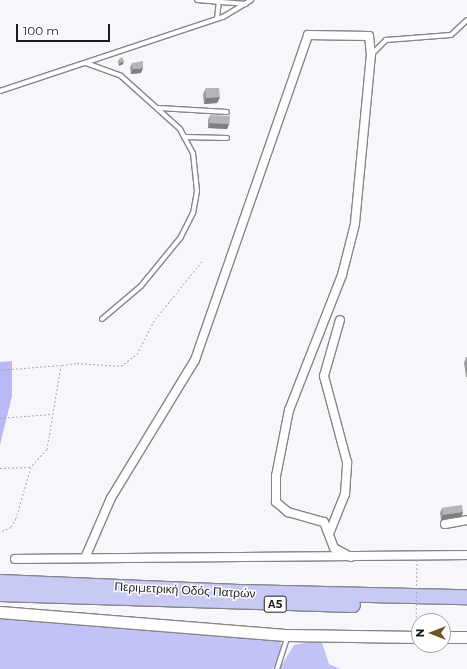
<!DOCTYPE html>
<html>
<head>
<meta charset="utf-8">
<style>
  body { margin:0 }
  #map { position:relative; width:467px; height:669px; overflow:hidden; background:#f6f6fb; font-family:Montserrat,sans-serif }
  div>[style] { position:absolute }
  .green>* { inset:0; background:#c2c2f7 }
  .forest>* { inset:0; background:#b9b9f5 }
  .path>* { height:1px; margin-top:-0.5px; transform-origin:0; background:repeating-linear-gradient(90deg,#acacb0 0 2px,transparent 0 4px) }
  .roads { filter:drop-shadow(1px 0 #85868a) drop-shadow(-1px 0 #85868a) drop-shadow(0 1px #85868a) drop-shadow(0 -1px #85868a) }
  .lane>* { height:4px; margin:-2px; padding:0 2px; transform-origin:2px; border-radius:2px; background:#fff }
  .street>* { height:8px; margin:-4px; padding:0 4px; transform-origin:4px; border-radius:4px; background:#fff }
  .secondary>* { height:11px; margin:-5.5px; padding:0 5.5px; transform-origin:5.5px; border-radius:5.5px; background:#fff }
  .highway>* { height:14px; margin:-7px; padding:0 7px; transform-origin:7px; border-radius:7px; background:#c9c9f5 }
  .path-bridge>* { height:1px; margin-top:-0.5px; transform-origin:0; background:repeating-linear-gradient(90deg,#acacb0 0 2px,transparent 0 4px) }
  .wall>* { inset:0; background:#9d9da0 }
  .shaded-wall>* { inset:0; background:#7f7f82 }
  .building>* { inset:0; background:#b6b6ba; transform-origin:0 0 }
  span { translate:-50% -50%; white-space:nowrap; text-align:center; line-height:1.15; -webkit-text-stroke:3px #fff; paint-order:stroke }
  .shield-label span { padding:1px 3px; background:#fff; border:1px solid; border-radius:3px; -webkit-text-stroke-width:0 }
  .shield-label { font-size:11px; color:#1c1c1e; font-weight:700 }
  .street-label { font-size:12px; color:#1c1c1e }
  .north { position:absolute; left:411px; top:613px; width:40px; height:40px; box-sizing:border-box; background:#fff; border:1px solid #a4a4a5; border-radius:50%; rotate:270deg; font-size:11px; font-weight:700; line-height:16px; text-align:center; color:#1c1c1e }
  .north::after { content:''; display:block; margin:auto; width:14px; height:18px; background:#715328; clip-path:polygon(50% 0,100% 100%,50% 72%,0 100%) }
  .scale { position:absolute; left:16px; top:24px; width:94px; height:18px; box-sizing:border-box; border:2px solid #1c1c1e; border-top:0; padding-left:5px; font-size:12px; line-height:14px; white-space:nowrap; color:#1c1c1e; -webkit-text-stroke:3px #fff; paint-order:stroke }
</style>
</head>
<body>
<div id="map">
  <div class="green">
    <div style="clip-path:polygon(0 616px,280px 639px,283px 651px,273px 669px,0 669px)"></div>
    <div style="clip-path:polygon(310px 642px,322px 643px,329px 664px,340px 669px,279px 669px,294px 645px)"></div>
  </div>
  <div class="forest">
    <div style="clip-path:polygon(12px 361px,12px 396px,0 445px,0 362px)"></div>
  </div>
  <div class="path">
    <div style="left:62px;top:365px;width:15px;rotate:-8deg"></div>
    <div style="left:77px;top:363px;width:44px;rotate:3.9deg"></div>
    <div style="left:121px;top:366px;width:20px;rotate:-37deg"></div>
    <div style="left:137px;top:354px;width:36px;rotate:-63deg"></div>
    <div style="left:153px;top:322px;width:78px;rotate:-51.2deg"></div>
    <div style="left:0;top:370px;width:61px;rotate:-4.7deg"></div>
    <div style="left:61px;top:365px;width:85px;rotate:99.5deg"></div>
    <div style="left:47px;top:449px;width:24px;rotate:132deg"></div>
    <div style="left:31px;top:467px;width:53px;rotate:106.4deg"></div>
    <div style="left:16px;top:518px;width:10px;rotate:119deg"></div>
    <div style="left:11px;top:527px;width:12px;rotate:156deg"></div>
    <div style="left:0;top:418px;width:51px;rotate:-4.5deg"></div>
    <div style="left:0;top:468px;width:30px;rotate:-2deg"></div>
  </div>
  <div class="roads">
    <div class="lane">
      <div style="left:197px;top:0;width:49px;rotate:4.7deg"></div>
      <div style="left:217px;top:19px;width:19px;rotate:-84deg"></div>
      <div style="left:372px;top:54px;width:20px;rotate:-45deg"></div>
      <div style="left:386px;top:40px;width:65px;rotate:-4.4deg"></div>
      <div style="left:451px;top:35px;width:22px;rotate:-43deg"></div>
      <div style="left:86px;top:63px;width:37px;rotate:20deg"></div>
      <div style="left:121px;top:76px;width:79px;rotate:41.9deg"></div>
      <div style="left:180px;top:129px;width:27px;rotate:62deg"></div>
      <div style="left:193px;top:153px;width:38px;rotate:84deg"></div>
      <div style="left:197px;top:191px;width:22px;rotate:100deg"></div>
      <div style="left:193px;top:213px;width:27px;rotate:117deg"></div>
      <div style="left:181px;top:237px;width:63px;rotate:129.2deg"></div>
      <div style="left:141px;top:286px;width:51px;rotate:139.8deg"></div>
      <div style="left:0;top:91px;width:235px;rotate:-18.4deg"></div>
      <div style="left:223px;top:17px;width:33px;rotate:-31deg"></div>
      <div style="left:159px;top:108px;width:68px;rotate:3.4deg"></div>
      <div style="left:184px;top:137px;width:43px;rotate:1.3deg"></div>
      <div style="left:277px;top:669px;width:36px;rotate:-72deg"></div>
    </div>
    <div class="street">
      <div style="left:445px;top:524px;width:22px;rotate:-10deg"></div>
      <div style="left:329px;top:534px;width:43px;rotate:-68.2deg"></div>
      <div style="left:345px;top:494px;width:32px;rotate:-86deg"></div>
      <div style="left:347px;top:462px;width:89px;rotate:-105deg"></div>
      <div style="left:324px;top:376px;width:58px;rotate:-74.1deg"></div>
      <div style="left:85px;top:558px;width:65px;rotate:-66.6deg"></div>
      <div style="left:111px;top:498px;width:162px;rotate:-58.7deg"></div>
      <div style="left:195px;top:360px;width:344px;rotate:-70.8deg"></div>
      <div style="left:308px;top:35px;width:61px;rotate:0.9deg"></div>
      <div style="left:369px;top:36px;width:18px;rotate:84deg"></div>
      <div style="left:371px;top:54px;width:171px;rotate:95.4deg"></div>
      <div style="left:355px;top:224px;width:53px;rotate:104.3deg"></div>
      <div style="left:342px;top:275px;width:145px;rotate:111.4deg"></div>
      <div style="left:289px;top:410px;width:67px;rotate:101.1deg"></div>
      <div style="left:276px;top:476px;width:26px;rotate:90deg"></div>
      <div style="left:276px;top:502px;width:16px;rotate:40deg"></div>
      <div style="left:288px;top:512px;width:37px;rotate:16deg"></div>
      <div style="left:324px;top:522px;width:28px;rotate:69deg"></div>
      <div style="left:334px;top:548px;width:19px;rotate:28deg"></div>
      <div style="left:15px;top:559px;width:452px;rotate:-0.5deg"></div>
    </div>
    <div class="secondary">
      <div style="left:0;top:612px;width:289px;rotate:4.6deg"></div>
      <div style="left:288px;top:635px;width:131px;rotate:0.9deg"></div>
      <div style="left:443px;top:637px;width:24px"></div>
    </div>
    <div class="highway">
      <div style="left:0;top:582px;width:239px;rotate:2.4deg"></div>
      <div style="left:239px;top:592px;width:228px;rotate:1.3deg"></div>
      <div style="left:0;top:594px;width:353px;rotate:1.8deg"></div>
    </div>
  </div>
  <div class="path-bridge">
    <div style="left:416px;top:637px;width:80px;rotate:-89.3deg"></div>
  </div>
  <div class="wall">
    <div style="clip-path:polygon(119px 59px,123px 64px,119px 66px,118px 62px)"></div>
    <div style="clip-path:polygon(132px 63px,141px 73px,131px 74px,130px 68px)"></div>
    <div style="clip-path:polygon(206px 88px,220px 97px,217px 103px,204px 104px,203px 94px)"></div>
    <div style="clip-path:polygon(210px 115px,229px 124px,227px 129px,208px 128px,208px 120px)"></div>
    <div style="clip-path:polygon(466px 357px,467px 357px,467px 377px,466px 377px,464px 363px)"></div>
    <div style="clip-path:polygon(442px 508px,463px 512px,461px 517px,441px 520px,440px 513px)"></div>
  </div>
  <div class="shaded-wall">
    <div style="clip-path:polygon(124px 61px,123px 64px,119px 66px,120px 63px)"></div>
    <div style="clip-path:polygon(143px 68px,141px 73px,131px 74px,133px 69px)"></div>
    <div style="clip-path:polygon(220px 97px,217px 103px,204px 104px,206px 98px)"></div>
    <div style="clip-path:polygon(210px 123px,229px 124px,227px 129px,208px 128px)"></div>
    <div style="clip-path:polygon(463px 512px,461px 517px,441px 520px,443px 515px)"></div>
  </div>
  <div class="building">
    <div style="clip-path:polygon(122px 57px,124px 61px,120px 63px,119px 59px)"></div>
    <div style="clip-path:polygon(143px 61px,143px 68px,133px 69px,132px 63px)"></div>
    <div style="clip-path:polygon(206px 88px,219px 88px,220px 97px,206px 98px)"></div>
    <div style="left:210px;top:115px;width:20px;height:8px;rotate:3deg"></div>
    <div style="clip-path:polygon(466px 357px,467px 357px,467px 367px)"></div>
    <div style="left:462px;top:505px;width:7px;height:20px;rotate:82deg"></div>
  </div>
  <div class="shield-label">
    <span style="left:275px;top:604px">Α5</span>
  </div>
  <div class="street-label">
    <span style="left:185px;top:590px;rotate:3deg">Περιμετρική Οδός Πατρών</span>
  </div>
  <div class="north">N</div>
  <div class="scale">100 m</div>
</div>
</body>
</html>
